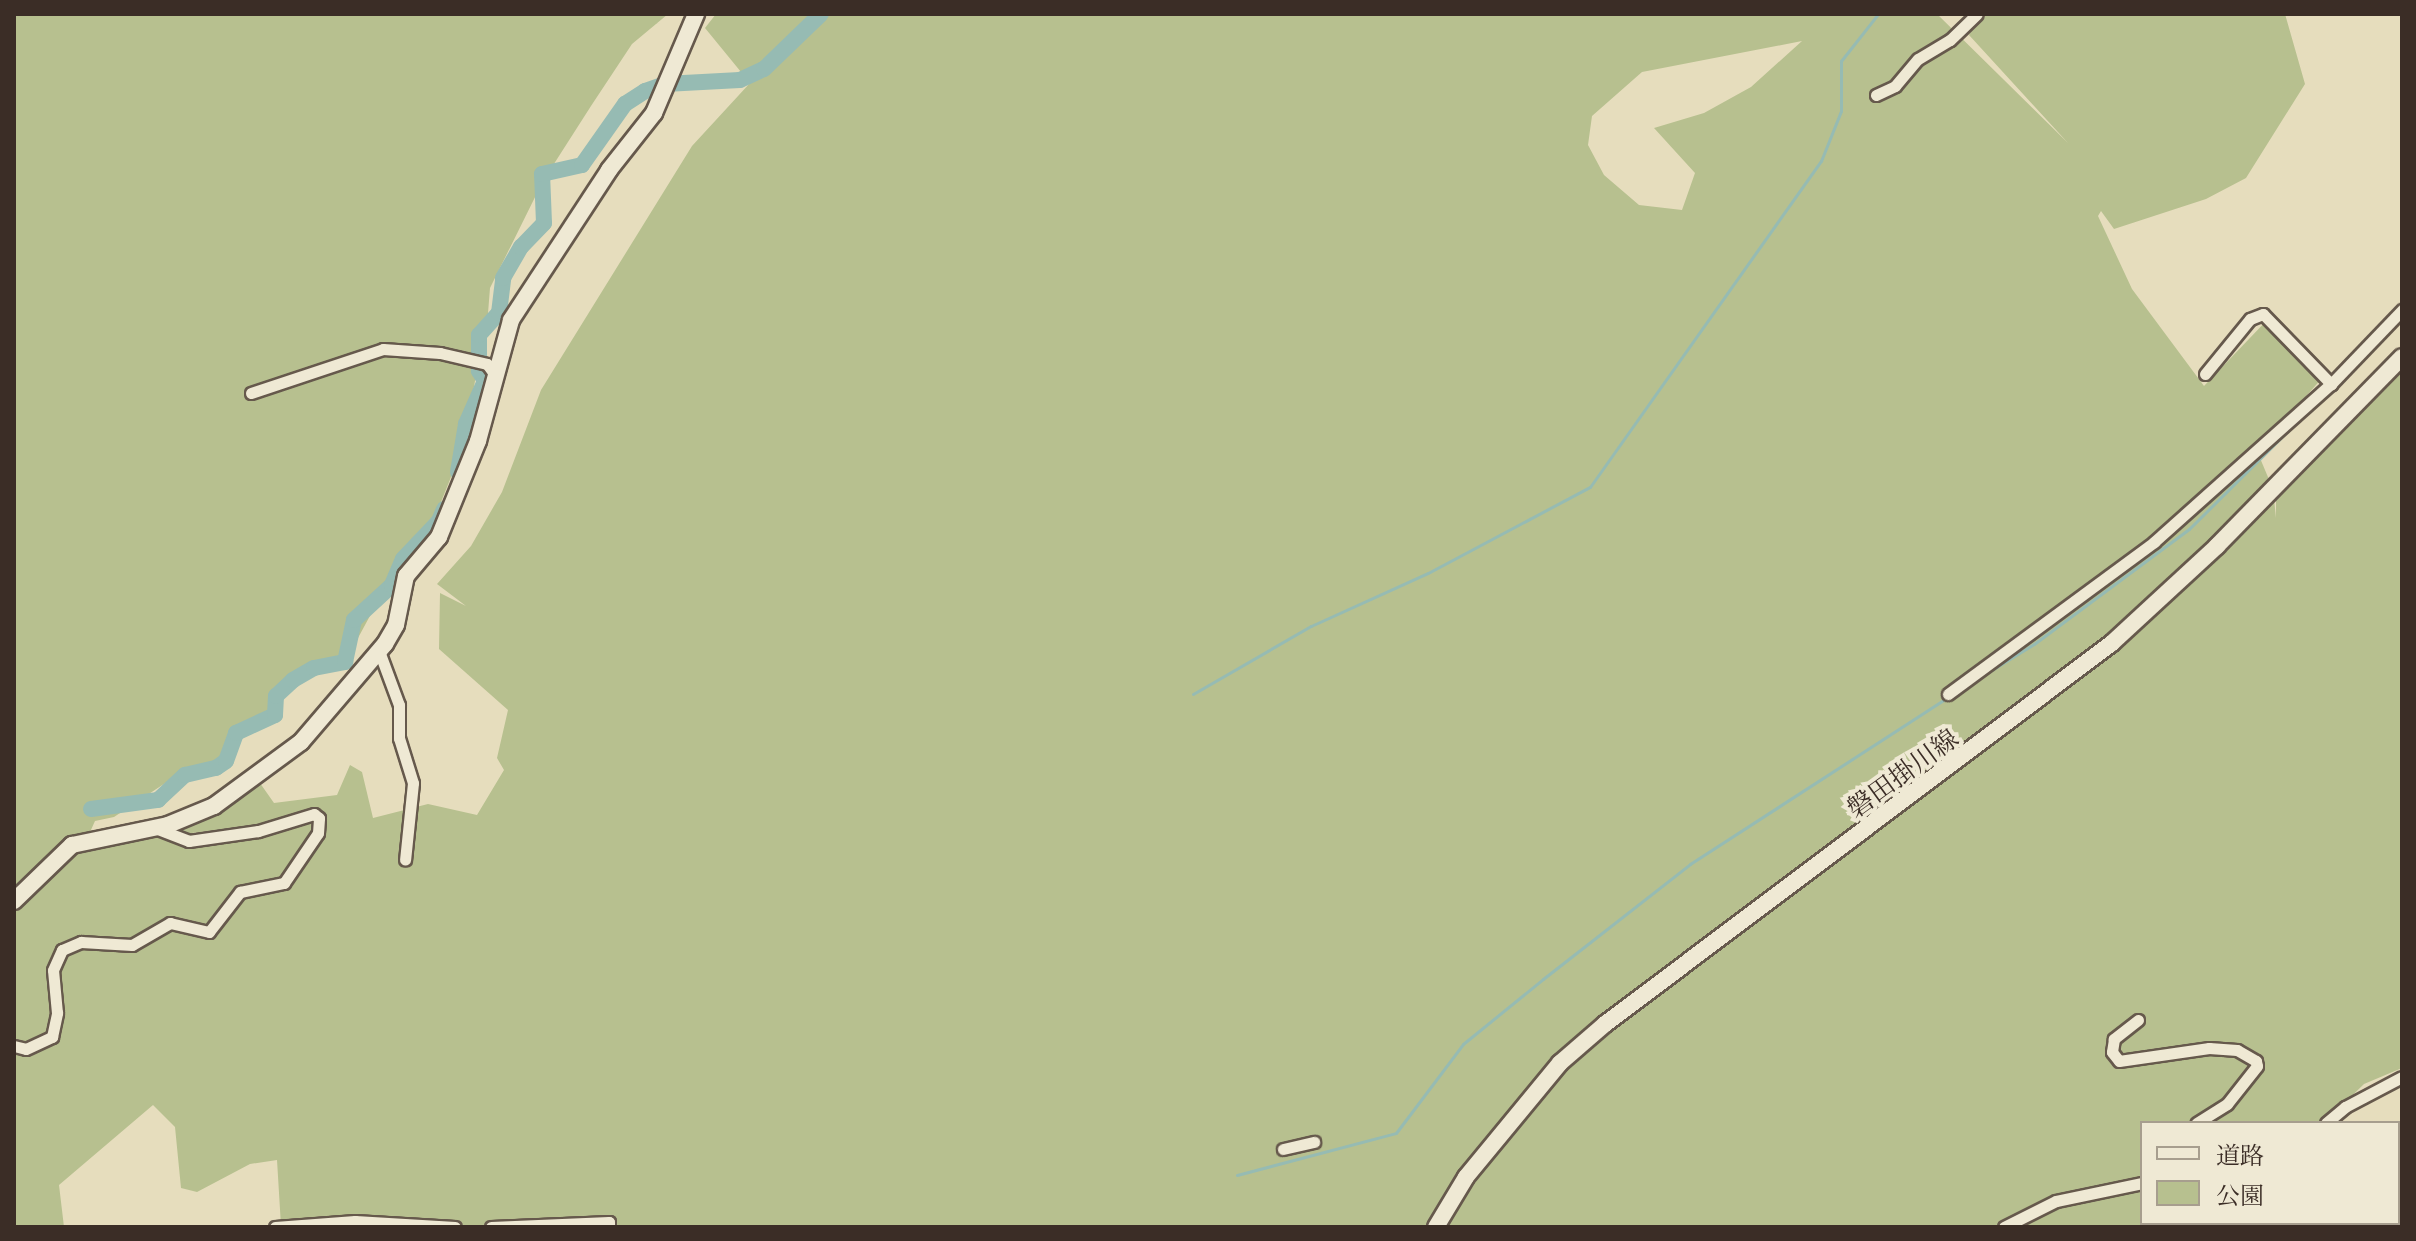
<!DOCTYPE html>
<html>
<head>
<meta charset="utf-8">
<style>
  body { margin:0 }
  #map { position:relative; width:2416px; height:1241px; overflow:hidden; background:#e6ddbd; font-family:"Libre Caslon Text","Noto Serif JP",serif }
  div>[style] { position:absolute }
  .green>* { inset:0; background:#b7c08f }
  .stream>* { height:3px; margin:-1.5px; padding:0 1.5px; transform-origin:1.5px; border-radius:1.5px; background:#96bbb3 }
  .river>* { height:16px; margin:-8px; padding:0 8px; transform-origin:8px; border-radius:8px; background:#96bbb3 }
  .roads { filter:drop-shadow(2px 0 #66594c) drop-shadow(-2px 0 #66594c) drop-shadow(0 2px #66594c) drop-shadow(0 -2px #66594c) }
  .street>* { height:11px; margin:-5.5px; padding:0 5.5px; transform-origin:5.5px; border-radius:5.5px; background:#efe9d4 }
  .secondary>* { height:16px; margin:-8px; padding:0 8px; transform-origin:8px; border-radius:8px; background:#efe9d4 }
  span { translate:-50% -50%; white-space:nowrap; text-align:center; line-height:1.15; -webkit-text-stroke:8px #efe9d4; paint-order:stroke }
  .street-label { font-size:26px; color:#3b2d26 }
  .frame { position:absolute; inset:0; border:16px solid #3b2d26; pointer-events:none }
  .legend { position:absolute; left:2140px; top:1121px; width:260px; height:104px; box-sizing:border-box; background:#efe9d4; border:2px solid #a79e8e; margin:0; padding:10px 14px; list-style:none; font-size:24px; color:#3b2d26 }
  .legend li { display:flex; align-items:center; gap:16px; height:40px }
  .legend b { width:40px; border:2px solid #a79e8e }
</style>
</head>
<body>
<div id="map">
  <div class="green">
    <div style="clip-path:polygon(evenodd,14px 14px,668px 14px,632px 44px,591px 106px,543px 181px,490px 288px,487px 326px,471px 360px,478px 362px,474px 387px,458px 434px,459px 457px,437px 512px,411px 540px,345px 662px,290px 677px,275px 715px,236px 733px,227px 767px,179px 774px,114px 817px,95px 821px,86px 841px,152px 829px,175px 833px,222px 811px,255px 776px,274px 803px,337px 795px,350px 765px,362px 772px,373px 818px,428px 804px,477px 815px,504px 770px,497px 758px,508px 710px,439px 649px,440px 593px,466px 606px,437px 584px,471px 546px,502px 492px,541px 390px,692px 146px,750px 83px,705px 28px,716px 14px,1937px 14px,2068px 143px,1969px 35px,1980px 14px,2285px 14px,2305px 84px,2246px 178px,2206px 199px,2114px 229px,2101px 211px,2098px 216px,2132px 289px,2204px 386px,2270px 317px,2324px 376px,2257px 451px,2273px 489px,2276px 518px,2276px 486px,2402px 369px,2402px 1068px,2364px 1084px,2324px 1123px,2142px 1123px,2142px 1223px,2240px 1223px,2238px 1227px,453px 1227px,355px 1221px,281px 1226px,277px 1160px,250px 1164px,197px 1192px,181px 1188px,175px 1127px,153px 1105px,59px 1185px,64px 1227px,14px 1227px,14px 14px,1802px 41px,1751px 87px,1704px 113px,1654px 128px,1695px 173px,1682px 210px,1639px 205px,1604px 175px,1588px 145px,1592px 116px,1642px 72px,1802px 41px,14px 14px,283px 823px,204px 840px,183px 834px,209px 831px,283px 823px)"></div>
  </div>
  <div class="stream">
    <div style="left:2329px;top:377px;width:71px;rotate:-45.6deg"></div>
    <div style="left:1974px;top:681px;width:70px;rotate:-31.7deg"></div>
    <div style="left:2034px;top:644px;width:193px;rotate:-36.6deg"></div>
    <div style="left:2189px;top:529px;width:180px;rotate:-44.8deg"></div>
    <div style="left:1193px;top:694px;width:136px;rotate:-30deg"></div>
    <div style="left:1311px;top:626px;width:128px;rotate:-24.4deg"></div>
    <div style="left:1428px;top:573px;width:183px;rotate:-28deg"></div>
    <div style="left:1590px;top:487px;width:400px;rotate:-54.7deg"></div>
    <div style="left:1821px;top:161px;width:54px;rotate:-68.2deg"></div>
    <div style="left:1841px;top:111px;width:50px;rotate:-90deg"></div>
    <div style="left:1841px;top:61px;width:60px;rotate:-51.8deg"></div>
    <div style="left:1237px;top:1175px;width:164px;rotate:-14.8deg"></div>
    <div style="left:1396px;top:1133px;width:111px;rotate:-53deg"></div>
    <div style="left:1463px;top:1044px;width:103px;rotate:-39.1deg"></div>
    <div style="left:1543px;top:979px;width:187px;rotate:-38deg"></div>
    <div style="left:1690px;top:864px;width:306px;rotate:-32.9deg"></div>
  </div>
  <div class="river">
    <div style="left:458px;top:472px;width:49px;rotate:-80.5deg"></div>
    <div style="left:466px;top:424px;width:47px;rotate:-66.2deg"></div>
    <div style="left:485px;top:381px;width:12px;rotate:-121deg"></div>
    <div style="left:479px;top:371px;width:36px;rotate:-90deg"></div>
    <div style="left:479px;top:335px;width:30px;rotate:-48deg"></div>
    <div style="left:499px;top:313px;width:35px;rotate:-83deg"></div>
    <div style="left:503px;top:278px;width:36px;rotate:-60deg"></div>
    <div style="left:521px;top:247px;width:33px;rotate:-46deg"></div>
    <div style="left:544px;top:223px;width:49px;rotate:-92.3deg"></div>
    <div style="left:542px;top:174px;width:41px;rotate:-12.7deg"></div>
    <div style="left:582px;top:165px;width:75px;rotate:-54.8deg"></div>
    <div style="left:625px;top:104px;width:24px;rotate:-33deg"></div>
    <div style="left:645px;top:91px;width:21px;rotate:-19deg"></div>
    <div style="left:665px;top:84px;width:75px;rotate:-3.1deg"></div>
    <div style="left:740px;top:80px;width:26px;rotate:-25deg"></div>
    <div style="left:764px;top:69px;width:79px;rotate:-44deg"></div>
    <div style="left:91px;top:809px;width:68px;rotate:-7.7deg"></div>
    <div style="left:158px;top:800px;width:37px;rotate:-43deg"></div>
    <div style="left:185px;top:775px;width:32px;rotate:-13deg"></div>
    <div style="left:216px;top:768px;width:12px;rotate:-35deg"></div>
    <div style="left:226px;top:761px;width:30px;rotate:-70deg"></div>
    <div style="left:236px;top:733px;width:43px;rotate:-24.8deg"></div>
    <div style="left:275px;top:715px;width:19px;rotate:-87deg"></div>
    <div style="left:276px;top:696px;width:23px;rotate:-43deg"></div>
    <div style="left:293px;top:680px;width:24px;rotate:-30deg"></div>
    <div style="left:314px;top:668px;width:32px;rotate:-11deg"></div>
    <div style="left:345px;top:662px;width:43px;rotate:-77.9deg"></div>
    <div style="left:354px;top:620px;width:52px;rotate:-42.6deg"></div>
    <div style="left:392px;top:585px;width:28px;rotate:-67deg"></div>
    <div style="left:403px;top:559px;width:52px;rotate:-46.5deg"></div>
    <div style="left:439px;top:521px;width:13px;rotate:-67deg"></div>
  </div>
  <div class="roads">
    <div class="street">
      <div style="left:1876px;top:95px;width:21px;rotate:-25deg"></div>
      <div style="left:1895px;top:86px;width:35px;rotate:-50deg"></div>
      <div style="left:1918px;top:59px;width:37px;rotate:-31deg"></div>
      <div style="left:1950px;top:40px;width:37px;rotate:-44deg"></div>
      <div style="left:2205px;top:374px;width:71px;rotate:-50.7deg"></div>
      <div style="left:2250px;top:319px;width:14px;rotate:-21deg"></div>
      <div style="left:2263px;top:314px;width:98px;rotate:45.8deg"></div>
      <div style="left:251px;top:393px;width:139px;rotate:-18.4deg"></div>
      <div style="left:383px;top:349px;width:57px;rotate:4deg"></div>
      <div style="left:440px;top:353px;width:48px;rotate:13.2deg"></div>
      <div style="left:487px;top:364px;width:14px;rotate:54deg"></div>
      <div style="left:379px;top:651px;width:58px;rotate:69.7deg"></div>
      <div style="left:399px;top:705px;width:33px;rotate:90deg"></div>
      <div style="left:399px;top:738px;width:47px;rotate:72.7deg"></div>
      <div style="left:413px;top:783px;width:77px;rotate:95.9deg"></div>
      <div style="left:1948px;top:694px;width:256px;rotate:-36.4deg"></div>
      <div style="left:2154px;top:542px;width:237px;rotate:-41.8deg"></div>
      <div style="left:2331px;top:384px;width:103px;rotate:-46.2deg"></div>
      <div style="left:2138px;top:1020px;width:31px;rotate:142deg"></div>
      <div style="left:2114px;top:1039px;width:13px;rotate:99deg"></div>
      <div style="left:2112px;top:1052px;width:11px;rotate:52deg"></div>
      <div style="left:2119px;top:1061px;width:91px;rotate:-8.2deg"></div>
      <div style="left:2209px;top:1048px;width:28px;rotate:4deg"></div>
      <div style="left:2237px;top:1050px;width:22px;rotate:30deg"></div>
      <div style="left:2256px;top:1061px;width:5px;rotate:79deg"></div>
      <div style="left:2257px;top:1066px;width:48px;rotate:128.3deg"></div>
      <div style="left:2227px;top:1104px;width:36px;rotate:148deg"></div>
      <div style="left:14px;top:1046px;width:12px;rotate:14deg"></div>
      <div style="left:26px;top:1049px;width:29px;rotate:-25deg"></div>
      <div style="left:52px;top:1037px;width:25px;rotate:-78deg"></div>
      <div style="left:57px;top:1013px;width:43px;rotate:-95.3deg"></div>
      <div style="left:53px;top:970px;width:22px;rotate:-66deg"></div>
      <div style="left:62px;top:950px;width:21px;rotate:-23deg"></div>
      <div style="left:81px;top:942px;width:51px;rotate:3.4deg"></div>
      <div style="left:132px;top:945px;width:44px;rotate:-30.1deg"></div>
      <div style="left:170px;top:923px;width:40px;rotate:13deg"></div>
      <div style="left:209px;top:932px;width:51px;rotate:-52.2deg"></div>
      <div style="left:240px;top:892px;width:45px;rotate:-11.6deg"></div>
      <div style="left:284px;top:883px;width:60px;rotate:-55.8deg"></div>
      <div style="left:318px;top:833px;width:15px;rotate:-86deg"></div>
      <div style="left:319px;top:818px;width:6px;rotate:-141deg"></div>
      <div style="left:314px;top:814px;width:59px;rotate:163.1deg"></div>
      <div style="left:258px;top:831px;width:70px;rotate:171.8deg"></div>
      <div style="left:189px;top:841px;width:36px;rotate:-159deg"></div>
      <div style="left:2326px;top:1123px;width:25px;rotate:-40deg"></div>
      <div style="left:2345px;top:1107px;width:64px;rotate:-27.8deg"></div>
      <div style="left:2398px;top:1140px;width:5px;rotate:-37deg"></div>
      <div style="left:1283px;top:1149px;width:32px;rotate:-13deg"></div>
      <div style="left:2355px;top:1223px;width:6px;rotate:45deg"></div>
      <div style="left:275px;top:1227px;width:80px;rotate:-4.3deg"></div>
      <div style="left:355px;top:1221px;width:100px;rotate:3.4deg"></div>
      <div style="left:491px;top:1227px;width:118px;rotate:-2.4deg"></div>
      <div style="left:609px;top:1222px;width:5px;rotate:90deg"></div>
      <div style="left:2004px;top:1227px;width:58px;rotate:-26.6deg"></div>
      <div style="left:2056px;top:1201px;width:88px;rotate:-11.8deg"></div>
      <div style="left:2247px;top:1227px;width:4px;rotate:-63deg"></div>
      <div style="left:2294px;top:1227px;width:6px;rotate:-39deg"></div>
    </div>
    <div class="secondary">
      <div style="left:14px;top:901px;width:81px;rotate:-44deg"></div>
      <div style="left:72px;top:845px;width:98px;rotate:-11.8deg"></div>
      <div style="left:168px;top:825px;width:50px;rotate:-22.4deg"></div>
      <div style="left:214px;top:806px;width:108px;rotate:-36.3deg"></div>
      <div style="left:301px;top:742px;width:129px;rotate:-49.4deg"></div>
      <div style="left:385px;top:644px;width:22px;rotate:-60deg"></div>
      <div style="left:396px;top:625px;width:50px;rotate:-78.5deg"></div>
      <div style="left:406px;top:576px;width:51px;rotate:-49.8deg"></div>
      <div style="left:439px;top:537px;width:104px;rotate:-67.9deg"></div>
      <div style="left:478px;top:441px;width:125px;rotate:-74.7deg"></div>
      <div style="left:511px;top:320px;width:179px;rotate:-56.8deg"></div>
      <div style="left:609px;top:170px;width:73px;rotate:-51.7deg"></div>
      <div style="left:654px;top:113px;width:108px;rotate:-67deg"></div>
      <div style="left:1436px;top:1227px;width:58px;rotate:-59deg"></div>
      <div style="left:1466px;top:1177px;width:148px;rotate:-50.5deg"></div>
      <div style="left:1560px;top:1063px;width:60px;rotate:-40.9deg"></div>
      <div style="left:1605px;top:1024px;width:634px;rotate:-36.92deg"></div>
      <div style="left:2112px;top:643px;width:143px;rotate:-42.7deg"></div>
      <div style="left:2217px;top:546px;width:264px;rotate:-45.6deg"></div>
    </div>
  </div>
  <div class="street-label">
    <span style="left:1903px;top:774px;rotate:-36deg">磐田掛川線</span>
  </div>
  <div class="frame"></div>
  <ul class="legend">
  <li><b style="height:10px;background:#efe9d4"></b>道路</li>
  <li><b style="height:22px;background:#b7c08f"></b>公園</li>
  </ul>
</div>
</body>
</html>
